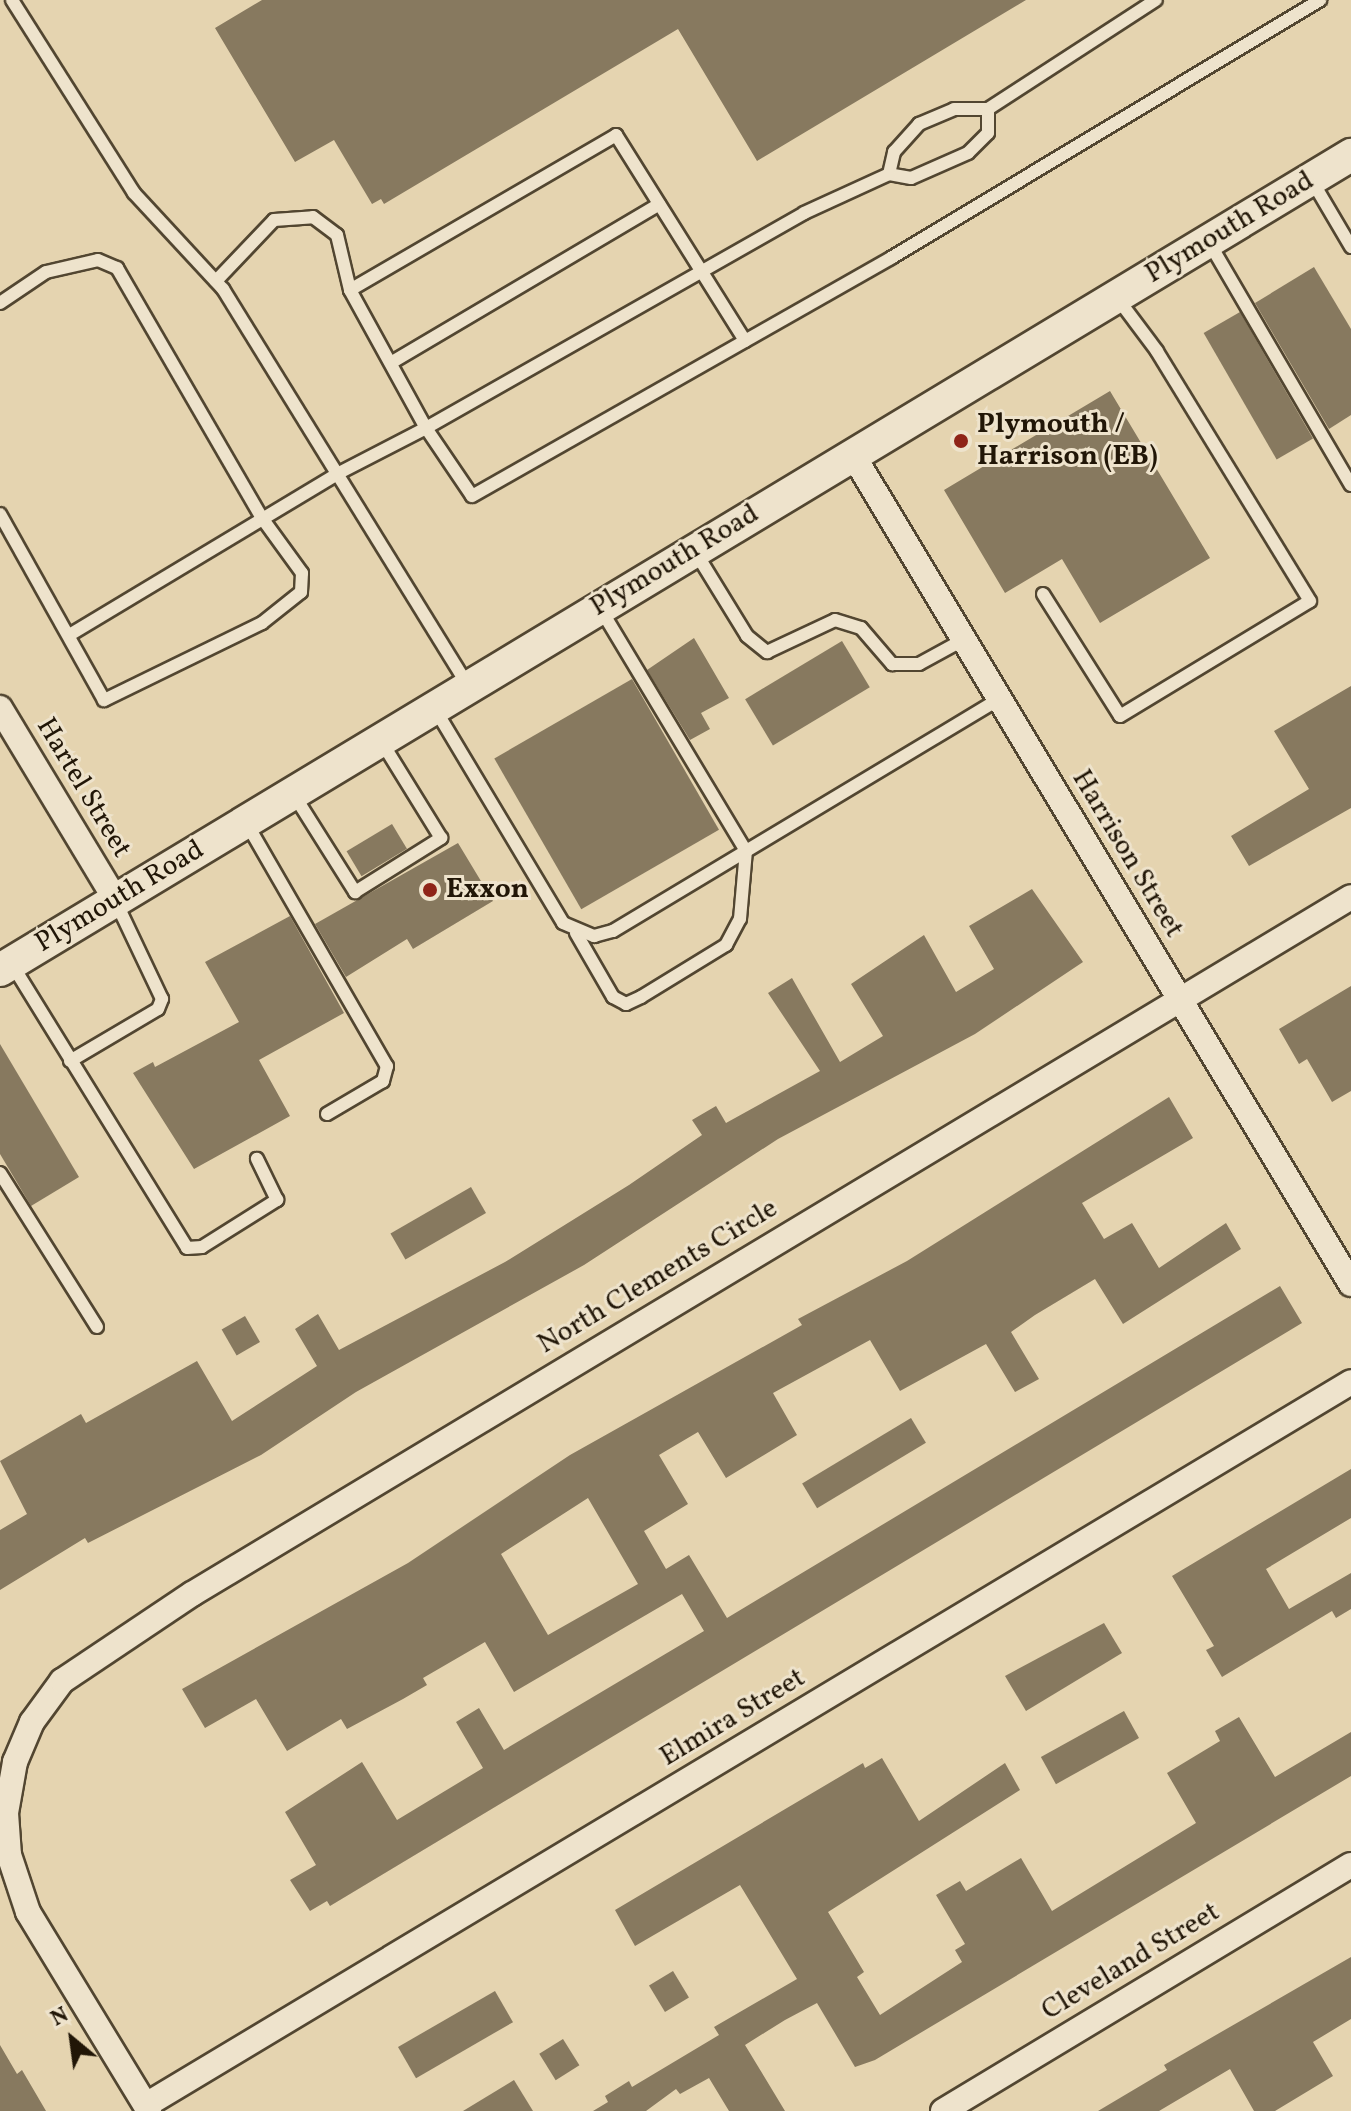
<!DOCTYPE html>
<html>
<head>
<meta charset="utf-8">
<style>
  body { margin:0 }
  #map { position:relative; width:1351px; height:2111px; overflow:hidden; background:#e5d4b0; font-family:Vollkorn,serif }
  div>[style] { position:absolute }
  .building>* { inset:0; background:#87795f; transform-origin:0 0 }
  .roads { filter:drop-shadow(2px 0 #524631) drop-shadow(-2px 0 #524631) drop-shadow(0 2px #524631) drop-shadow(0 -2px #524631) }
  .service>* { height:12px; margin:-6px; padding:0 6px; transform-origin:6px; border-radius:6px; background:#eee3cc }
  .minor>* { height:24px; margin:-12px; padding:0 12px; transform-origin:12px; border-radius:12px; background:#eee3cc }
  .secondary>* { height:32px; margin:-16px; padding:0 16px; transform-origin:16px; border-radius:16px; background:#eee3cc }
  .dots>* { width:22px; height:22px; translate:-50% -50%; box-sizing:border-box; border:4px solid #eee3cc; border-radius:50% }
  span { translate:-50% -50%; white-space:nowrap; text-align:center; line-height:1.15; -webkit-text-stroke:6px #eee3cc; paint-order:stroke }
  .street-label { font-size:28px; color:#211607 }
  .poi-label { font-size:28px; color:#211607; font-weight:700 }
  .left { translate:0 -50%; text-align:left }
  .north { position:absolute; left:32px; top:1999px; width:80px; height:80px; -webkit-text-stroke:6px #eee3cc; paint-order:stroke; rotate:331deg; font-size:22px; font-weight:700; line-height:32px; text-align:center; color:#211607 }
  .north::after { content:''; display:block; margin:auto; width:28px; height:36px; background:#211607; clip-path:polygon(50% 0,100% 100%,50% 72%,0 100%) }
</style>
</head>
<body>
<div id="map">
  <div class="building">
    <div style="clip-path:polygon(262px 0,1026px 0,757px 161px,678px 29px,384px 204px,381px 199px,372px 204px,334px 140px,295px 162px,215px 28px)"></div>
    <div style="clip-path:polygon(1314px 267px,1351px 329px,1351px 415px,1329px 429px,1255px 303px)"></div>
    <div style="left:1240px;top:312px;width:146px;height:42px;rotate:60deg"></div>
    <div style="clip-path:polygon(1110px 391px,1210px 558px,1100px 623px,1062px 559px,1005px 593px,944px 490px)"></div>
    <div style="clip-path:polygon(694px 638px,729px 698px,701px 713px,710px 729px,690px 740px,647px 670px)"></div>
    <div style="left:842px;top:641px;width:54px;height:113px;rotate:59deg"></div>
    <div style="left:632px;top:679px;width:174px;height:159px;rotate:60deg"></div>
    <div style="clip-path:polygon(1351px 686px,1351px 808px,1249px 866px,1231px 836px,1309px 789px,1274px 731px)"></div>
    <div style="left:392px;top:824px;width:29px;height:53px;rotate:59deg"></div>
    <div style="clip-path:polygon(458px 843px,493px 901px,413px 949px,407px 939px,346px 977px,315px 924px)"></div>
    <div style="clip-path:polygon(1032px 889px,1083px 962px,975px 1034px,778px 1139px,584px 1265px,356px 1392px,261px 1455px,88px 1543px,85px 1538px,0 1590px,0 1530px,27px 1514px,0 1461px,81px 1414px,86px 1423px,197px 1361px,232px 1421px,317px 1366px,295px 1329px,318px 1314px,339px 1350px,505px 1262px,629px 1185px,702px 1135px,692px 1120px,716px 1106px,726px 1123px,820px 1071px,768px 993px,792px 978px,840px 1062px,883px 1036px,851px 984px,924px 935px,956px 992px,994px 969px,969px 926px)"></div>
    <div style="clip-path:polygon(290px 916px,344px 1013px,259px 1060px,290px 1116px,194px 1169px,133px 1073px,153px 1062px,155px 1067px,239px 1022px,205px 962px)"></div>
    <div style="clip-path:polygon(1351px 986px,1351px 1091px,1332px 1102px,1307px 1059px,1299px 1064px,1279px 1029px)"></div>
    <div style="clip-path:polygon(0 1044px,79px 1177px,31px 1206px,0 1154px)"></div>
    <div style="clip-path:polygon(evenodd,1169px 1097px,1193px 1138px,1082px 1203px,1104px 1239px,1132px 1223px,1159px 1268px,1226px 1223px,1241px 1249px,1123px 1324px,1095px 1279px,1035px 1315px,1011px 1332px,1039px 1379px,1015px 1392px,986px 1344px,900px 1391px,870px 1340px,773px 1393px,797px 1435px,726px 1478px,698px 1432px,659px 1455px,688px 1504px,644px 1531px,666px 1569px,689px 1555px,727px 1618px,1280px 1286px,1302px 1323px,330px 1906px,327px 1901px,310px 1911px,290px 1880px,316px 1865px,285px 1812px,362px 1762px,397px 1820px,483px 1768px,456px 1722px,479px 1708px,504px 1750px,704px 1631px,682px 1594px,514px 1692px,485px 1642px,423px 1678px,427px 1685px,403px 1699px,347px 1729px,341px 1719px,287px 1751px,256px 1699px,205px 1728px,182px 1689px,408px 1563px,570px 1455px,802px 1325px,798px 1319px,907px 1261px,1169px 1097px,588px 1498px,638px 1584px,548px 1635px,501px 1554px,588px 1498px)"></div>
    <div style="left:471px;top:1187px;width:30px;height:93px;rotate:60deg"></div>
    <div style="left:245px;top:1316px;width:30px;height:27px;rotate:60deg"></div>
    <div style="left:911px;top:1418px;width:29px;height:127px;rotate:59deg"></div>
    <div style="clip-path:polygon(1351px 1469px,1351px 1518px,1266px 1569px,1289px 1609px,1351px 1573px,1351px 1609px,1336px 1618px,1332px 1611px,1222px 1677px,1206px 1650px,1214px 1646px,1172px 1576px)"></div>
    <div style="clip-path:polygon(1104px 1623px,1122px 1653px,1026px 1711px,1005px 1676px)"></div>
    <div style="left:1124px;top:1711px;width:31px;height:95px;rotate:61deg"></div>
    <div style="clip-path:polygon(1239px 1717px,1275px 1777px,1351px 1732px,1351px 1776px,875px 2060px,855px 2067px,817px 2003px,785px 2020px,745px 2045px,785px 2111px,729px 2111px,709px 2078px,680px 2094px,676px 2089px,646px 2111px,593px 2111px,608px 2102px,605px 2096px,629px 2081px,632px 2087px,719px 2035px,714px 2027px,797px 1979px,740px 1885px,635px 1946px,615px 1910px,863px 1763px,865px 1768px,882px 1758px,919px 1821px,1005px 1763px,1020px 1790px,828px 1912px,864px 1972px,857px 1977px,880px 2015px,962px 1962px,955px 1950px,965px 1944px,936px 1895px,960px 1881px,966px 1891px,1021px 1858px,1052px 1911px,1196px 1823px,1167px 1773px,1220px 1741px,1215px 1731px)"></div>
    <div style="clip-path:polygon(1351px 1957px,1351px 2019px,1313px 2042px,1333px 2076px,1275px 2111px,1254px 2111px,1230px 2069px,1159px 2111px,1098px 2111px,1167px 2070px,1164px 2065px)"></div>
    <div style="left:673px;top:1971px;width:31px;height:28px;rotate:59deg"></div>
    <div style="left:495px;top:1991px;width:36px;height:112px;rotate:60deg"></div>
    <div style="left:563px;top:2039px;width:31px;height:28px;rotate:58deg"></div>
    <div style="clip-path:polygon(0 2045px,17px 2074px,22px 2070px,46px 2111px,0 2111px)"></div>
    <div style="clip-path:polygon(514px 2080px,533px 2111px,463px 2111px)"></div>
  </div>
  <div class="roads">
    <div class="service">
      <div style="left:12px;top:0;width:228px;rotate:57.7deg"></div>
      <div style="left:134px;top:193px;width:131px;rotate:47.2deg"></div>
      <div style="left:223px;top:289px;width:466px;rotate:58.3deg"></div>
      <div style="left:988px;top:109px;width:24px;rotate:90deg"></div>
      <div style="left:988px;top:133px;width:28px;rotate:135deg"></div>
      <div style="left:968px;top:153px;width:62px;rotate:156.3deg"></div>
      <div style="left:911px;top:178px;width:22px;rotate:-170deg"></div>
      <div style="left:889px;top:174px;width:23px;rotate:-77deg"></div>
      <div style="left:894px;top:152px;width:38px;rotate:-48deg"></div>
      <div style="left:919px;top:124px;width:38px;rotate:-23deg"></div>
      <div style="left:954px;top:109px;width:34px"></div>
      <div style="left:988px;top:109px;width:200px;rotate:-33deg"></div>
      <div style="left:1311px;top:179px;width:79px;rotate:59.5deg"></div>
      <div style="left:1210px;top:244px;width:279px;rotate:59.7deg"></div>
      <div style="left:216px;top:281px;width:84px;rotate:-46.4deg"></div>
      <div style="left:274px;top:220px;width:39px;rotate:-4deg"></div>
      <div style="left:313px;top:217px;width:30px;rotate:37deg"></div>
      <div style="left:337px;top:235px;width:57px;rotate:76.7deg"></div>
      <div style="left:350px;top:290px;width:158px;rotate:61.2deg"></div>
      <div style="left:426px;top:428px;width:435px;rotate:-29.6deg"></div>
      <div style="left:804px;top:213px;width:94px;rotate:-24.6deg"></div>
      <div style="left:350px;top:290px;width:308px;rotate:-30.2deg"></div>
      <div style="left:616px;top:135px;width:243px;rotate:57.9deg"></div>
      <div style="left:0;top:303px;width:55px;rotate:-34deg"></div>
      <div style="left:46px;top:272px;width:53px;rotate:-13deg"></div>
      <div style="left:98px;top:260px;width:21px;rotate:23deg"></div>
      <div style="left:117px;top:268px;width:289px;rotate:59.9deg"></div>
      <div style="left:262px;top:518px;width:68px;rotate:54deg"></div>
      <div style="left:302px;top:573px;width:19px;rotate:93deg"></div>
      <div style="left:301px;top:592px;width:50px;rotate:141.5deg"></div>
      <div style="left:262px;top:623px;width:176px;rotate:154deg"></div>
      <div style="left:104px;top:700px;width:213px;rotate:-119.2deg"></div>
      <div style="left:394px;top:361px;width:308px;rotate:-30.6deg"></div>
      <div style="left:696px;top:553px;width:97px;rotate:58.4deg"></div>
      <div style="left:747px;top:636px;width:26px;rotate:39deg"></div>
      <div style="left:767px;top:652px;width:75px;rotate:-25.2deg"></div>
      <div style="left:835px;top:620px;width:27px;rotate:17deg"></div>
      <div style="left:861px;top:628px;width:48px;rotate:49.3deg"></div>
      <div style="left:892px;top:664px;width:27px"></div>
      <div style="left:919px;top:664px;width:50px;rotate:-28.6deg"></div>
      <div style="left:1043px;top:594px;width:144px;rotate:57.7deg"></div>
      <div style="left:1120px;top:716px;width:222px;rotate:-31.2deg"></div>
      <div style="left:1310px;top:601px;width:293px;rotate:-121.5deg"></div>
      <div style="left:1157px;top:351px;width:65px;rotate:-126.9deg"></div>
      <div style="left:71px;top:634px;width:310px;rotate:-31deg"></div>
      <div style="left:337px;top:474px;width:100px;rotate:-27.3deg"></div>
      <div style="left:426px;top:428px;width:82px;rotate:55.9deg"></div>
      <div style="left:472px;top:496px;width:482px;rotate:-29.6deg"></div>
      <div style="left:891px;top:258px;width:501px;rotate:-31.02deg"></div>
      <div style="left:435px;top:709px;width:249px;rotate:59.1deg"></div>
      <div style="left:563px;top:923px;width:34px;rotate:23deg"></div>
      <div style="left:594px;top:936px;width:20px;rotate:-15deg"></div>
      <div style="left:613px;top:931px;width:449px;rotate:-31deg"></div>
      <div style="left:294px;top:795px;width:115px;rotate:57.8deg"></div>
      <div style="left:355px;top:892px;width:102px;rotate:-32.1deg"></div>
      <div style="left:441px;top:838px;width:114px;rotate:-121.7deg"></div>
      <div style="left:247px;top:824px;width:280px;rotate:60deg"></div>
      <div style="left:387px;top:1066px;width:16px;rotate:105deg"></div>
      <div style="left:383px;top:1081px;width:65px;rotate:149.5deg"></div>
      <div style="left:576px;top:933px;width:74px;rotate:60deg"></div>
      <div style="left:613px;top:997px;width:15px;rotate:28deg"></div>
      <div style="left:626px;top:1004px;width:17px;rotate:-25deg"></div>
      <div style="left:641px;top:997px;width:100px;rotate:-31.5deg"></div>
      <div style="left:726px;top:945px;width:30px;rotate:-62deg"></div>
      <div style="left:740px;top:919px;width:68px;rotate:-85deg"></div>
      <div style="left:746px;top:851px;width:281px;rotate:-121deg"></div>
      <div style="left:13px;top:966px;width:331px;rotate:58.3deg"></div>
      <div style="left:187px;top:1248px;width:15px;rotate:-4deg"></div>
      <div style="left:202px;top:1247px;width:89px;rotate:-32.1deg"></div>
      <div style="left:277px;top:1200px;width:46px;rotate:-116deg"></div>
      <div style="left:70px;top:1061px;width:102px;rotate:-30.6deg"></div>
      <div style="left:158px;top:1009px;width:11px;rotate:-68deg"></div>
      <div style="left:162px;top:999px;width:107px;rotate:-115.4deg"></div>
      <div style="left:0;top:1173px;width:182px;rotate:57.8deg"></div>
    </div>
    <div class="minor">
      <div style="left:853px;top:455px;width:967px;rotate:59.01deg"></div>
      <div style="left:0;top:708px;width:223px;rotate:58.9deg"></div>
      <div style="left:146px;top:2105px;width:1405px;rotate:-30.96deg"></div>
      <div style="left:149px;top:2111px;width:233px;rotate:-121.3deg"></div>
      <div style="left:28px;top:1912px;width:60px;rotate:-108.4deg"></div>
      <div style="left:9px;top:1855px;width:42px;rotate:-94.1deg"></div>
      <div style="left:6px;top:1813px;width:52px;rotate:-80deg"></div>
      <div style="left:15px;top:1762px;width:43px;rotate:-67deg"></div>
      <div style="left:32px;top:1722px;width:51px;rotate:-53.8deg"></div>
      <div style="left:62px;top:1681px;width:156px;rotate:-33.8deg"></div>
      <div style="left:192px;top:1594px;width:1352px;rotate:-31.02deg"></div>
      <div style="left:943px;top:2111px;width:476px;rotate:-31.1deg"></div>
    </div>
    <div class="secondary">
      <div style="left:0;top:970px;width:1578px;rotate:-31.1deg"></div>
    </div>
  </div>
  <div class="dots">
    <div style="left:961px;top:441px;background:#8f2418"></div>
    <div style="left:430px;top:890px;background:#8f2418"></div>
  </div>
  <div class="street-label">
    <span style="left:1230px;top:228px;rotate:-31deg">Plymouth Road</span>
    <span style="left:675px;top:561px;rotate:-31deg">Plymouth Road</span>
    <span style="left:83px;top:788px;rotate:59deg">Hartel Street</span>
    <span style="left:1127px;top:854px;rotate:59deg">Harrison Street</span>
    <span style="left:120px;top:897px;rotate:-31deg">Plymouth Road</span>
    <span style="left:658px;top:1277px;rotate:-31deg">North Clements Circle</span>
    <span style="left:733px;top:1718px;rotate:-31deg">Elmira Street</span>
    <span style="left:1131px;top:1962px;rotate:-31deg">Cleveland Street</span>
  </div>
  <div class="poi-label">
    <span class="left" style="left:977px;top:441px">Plymouth /<br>Harrison (EB)</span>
    <span class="left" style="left:446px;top:890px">Exxon</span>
  </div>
  <div class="north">N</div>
</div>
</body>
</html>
